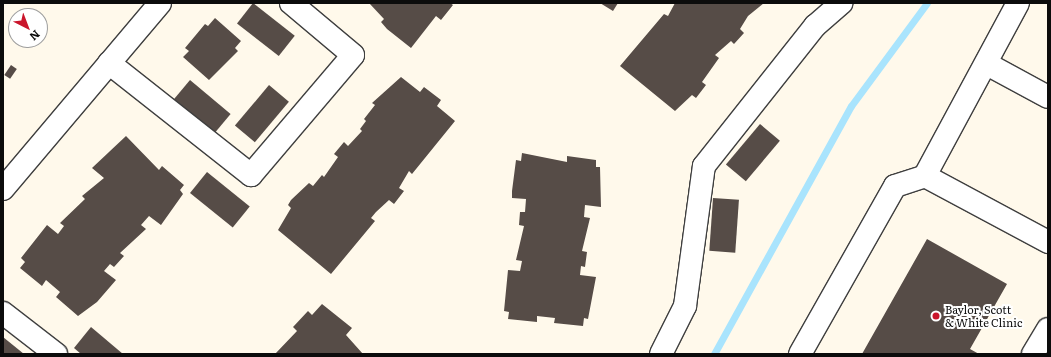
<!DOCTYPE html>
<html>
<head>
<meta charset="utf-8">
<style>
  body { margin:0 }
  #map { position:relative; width:1051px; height:357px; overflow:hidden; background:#fff9eb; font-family:Literata,serif }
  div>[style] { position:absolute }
  .stream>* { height:7px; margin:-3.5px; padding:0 3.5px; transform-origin:3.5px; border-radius:3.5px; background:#a9e4fd }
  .building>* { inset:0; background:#564c47; transform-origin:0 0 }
  .roads { filter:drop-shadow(1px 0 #3f3f3f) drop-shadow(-1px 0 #3f3f3f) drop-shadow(0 1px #3f3f3f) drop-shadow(0 -1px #3f3f3f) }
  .minor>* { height:22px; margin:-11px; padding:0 11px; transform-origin:11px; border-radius:11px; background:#fff }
  .dots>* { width:11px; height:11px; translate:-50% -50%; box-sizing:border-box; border:2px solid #fff; border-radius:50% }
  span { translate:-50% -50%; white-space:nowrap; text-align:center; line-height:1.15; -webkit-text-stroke:4px #fff; paint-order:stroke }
  .poi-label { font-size:11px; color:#0c0c0c }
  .left { translate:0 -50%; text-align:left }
  .frame { position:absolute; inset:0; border:4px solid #0c0c0c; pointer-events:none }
  .north { position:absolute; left:8px; top:8px; width:40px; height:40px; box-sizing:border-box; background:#fff; border:1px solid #9e9e9e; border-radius:50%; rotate:138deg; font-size:11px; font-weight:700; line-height:16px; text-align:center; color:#0c0c0c }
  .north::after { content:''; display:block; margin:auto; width:14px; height:18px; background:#ca162c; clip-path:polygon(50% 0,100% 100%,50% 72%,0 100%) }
</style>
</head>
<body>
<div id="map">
  <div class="stream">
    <div style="left:714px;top:354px;width:283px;rotate:-61.1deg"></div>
    <div style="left:851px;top:106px;width:128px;rotate:-53.6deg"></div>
  </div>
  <div class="building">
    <div style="left:253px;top:3px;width:53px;height:26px;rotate:38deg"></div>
    <div style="clip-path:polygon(369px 3px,450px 3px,453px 5px,441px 20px,436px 16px,411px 48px,387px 29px,381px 22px,384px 19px)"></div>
    <div style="clip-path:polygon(600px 3px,618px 3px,613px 11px)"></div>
    <div style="clip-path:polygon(675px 3px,764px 3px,748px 16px,740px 29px,744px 33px,734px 44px,731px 41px,715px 55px,719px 58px,702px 82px,706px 85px,696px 98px,692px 95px,675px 111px,620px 66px,664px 14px,668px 16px)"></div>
    <div style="clip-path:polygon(215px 18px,241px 41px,235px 48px,238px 51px,209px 80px,183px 57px,189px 51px,185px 48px,205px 24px,208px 26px)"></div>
    <div style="left:11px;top:65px;width:7px;height:12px;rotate:34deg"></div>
    <div style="clip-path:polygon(401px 77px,420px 92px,424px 87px,441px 100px,437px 106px,455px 121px,412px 174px,409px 171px,399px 188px,404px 191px,394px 204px,389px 200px,376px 212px,371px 218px,375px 221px,331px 274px,278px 230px,291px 208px,288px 205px,291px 200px,309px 183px,313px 186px,322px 175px,324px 177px,338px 157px,334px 154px,344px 142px,348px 146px,362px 131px,360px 129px,366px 121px,364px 119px,375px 105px,372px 103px)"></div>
    <div style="left:190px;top:80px;width:53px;height:27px;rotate:40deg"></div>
    <div style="left:269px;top:85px;width:26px;height:53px;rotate:40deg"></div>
    <div style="left:760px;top:124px;width:26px;height:53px;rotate:40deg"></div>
    <div style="clip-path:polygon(126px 136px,159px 170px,162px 166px,184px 185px,180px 190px,183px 194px,161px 225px,149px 216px,141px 225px,146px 229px,120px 253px,124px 256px,114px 267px,110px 264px,104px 271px,116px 280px,97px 302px,78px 316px,56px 297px,60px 292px,46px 280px,42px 286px,20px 268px,25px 262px,21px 258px,47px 225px,58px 234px,64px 226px,60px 223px,85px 199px,82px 196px,104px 178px,92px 168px)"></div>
    <div style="clip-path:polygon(522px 153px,567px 162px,567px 156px,596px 160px,596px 167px,600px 167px,601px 207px,585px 205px,584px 217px,590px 218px,582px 251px,587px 252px,585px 267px,581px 266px,580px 275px,596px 277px,588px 319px,584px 318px,583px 326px,554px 323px,555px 318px,537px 316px,537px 322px,508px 319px,509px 312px,504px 311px,508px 270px,520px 271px,522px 261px,516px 260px,524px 226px,519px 225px,520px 212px,525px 212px,526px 199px,512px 198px,512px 191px,516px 160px,521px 161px)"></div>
    <div style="left:207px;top:172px;width:55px;height:27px;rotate:39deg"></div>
    <div style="left:713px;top:198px;width:26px;height:53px;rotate:4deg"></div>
    <div style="clip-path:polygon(927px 239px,1007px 284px,970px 349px,979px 354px,862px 354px)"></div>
    <div style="clip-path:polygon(322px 304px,352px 328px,346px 335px,363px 354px,275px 354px,297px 331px,293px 327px,308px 311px,312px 315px)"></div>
    <div style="clip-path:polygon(91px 327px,123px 354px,81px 354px,74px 348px)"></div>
    <div style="clip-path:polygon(3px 337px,24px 354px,3px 354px)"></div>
  </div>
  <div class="roads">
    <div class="minor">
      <div style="left:1018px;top:3px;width:196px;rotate:118.3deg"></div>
      <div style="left:925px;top:176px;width:140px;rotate:28.2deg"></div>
      <div style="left:109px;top:63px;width:181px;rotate:38.3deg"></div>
      <div style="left:251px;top:175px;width:157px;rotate:-49.6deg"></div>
      <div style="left:353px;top:55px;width:81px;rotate:-140deg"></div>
      <div style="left:987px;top:64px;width:69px;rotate:28.4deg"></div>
      <div style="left:3px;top:189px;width:243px;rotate:-49.8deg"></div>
      <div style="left:3px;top:313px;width:67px;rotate:37.7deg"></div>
      <div style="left:661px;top:354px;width:54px;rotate:-63.4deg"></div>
      <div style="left:685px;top:306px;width:141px;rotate:-82.3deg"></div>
      <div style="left:704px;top:166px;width:179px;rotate:-51.6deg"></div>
      <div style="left:815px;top:26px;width:35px;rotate:-41deg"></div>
      <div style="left:800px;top:354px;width:193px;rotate:-60.5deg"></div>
      <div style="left:895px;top:186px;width:32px;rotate:-18deg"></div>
      <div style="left:1033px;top:354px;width:29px;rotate:-59deg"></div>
    </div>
  </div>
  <div class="dots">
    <div style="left:936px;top:316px;background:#ca162c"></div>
  </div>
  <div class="poi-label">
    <span class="left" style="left:945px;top:316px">Baylor, Scott<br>&amp; White Clinic</span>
  </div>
  <div class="frame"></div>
  <div class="north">N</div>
</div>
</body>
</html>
